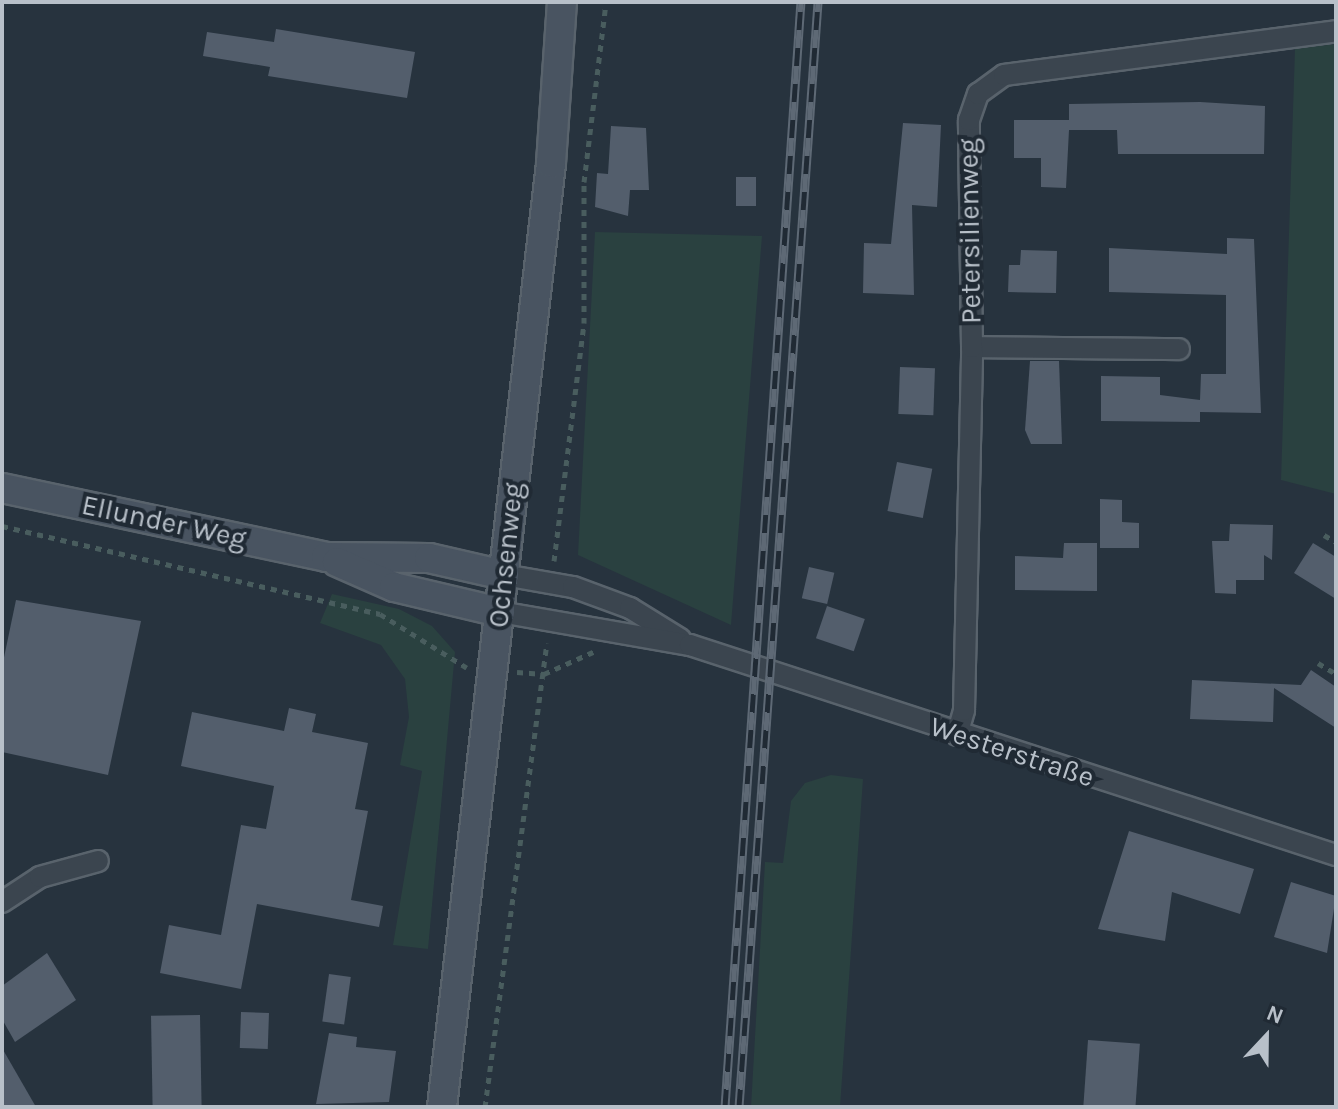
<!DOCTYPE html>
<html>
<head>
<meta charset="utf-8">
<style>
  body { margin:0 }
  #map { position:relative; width:1338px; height:1109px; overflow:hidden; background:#27333e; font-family:Karla,sans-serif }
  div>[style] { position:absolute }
  .green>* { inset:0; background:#2a4140 }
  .building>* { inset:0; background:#535e6c; transform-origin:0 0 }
  .path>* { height:5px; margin-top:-2.5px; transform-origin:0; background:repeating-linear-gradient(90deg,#495d5e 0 6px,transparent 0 12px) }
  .roads { filter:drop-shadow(2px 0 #59636c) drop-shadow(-2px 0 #59636c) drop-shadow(0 2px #59636c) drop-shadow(0 -2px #59636c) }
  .street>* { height:20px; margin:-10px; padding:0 10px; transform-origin:10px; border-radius:10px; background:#3b454f }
  .secondary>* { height:28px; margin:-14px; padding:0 14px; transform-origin:14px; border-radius:14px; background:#495461 }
  .rail>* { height:9px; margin-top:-4.5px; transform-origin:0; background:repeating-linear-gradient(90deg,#202a34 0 18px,#5e6975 0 36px); box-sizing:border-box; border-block:2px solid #5e6975 }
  span { translate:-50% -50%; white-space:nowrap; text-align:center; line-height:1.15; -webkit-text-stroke:8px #202a34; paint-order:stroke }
  .street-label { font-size:28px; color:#b8c0c9 }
  .frame { position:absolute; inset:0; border:4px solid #b8c0c9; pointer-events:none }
  .north { position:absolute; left:1226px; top:997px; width:80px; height:80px; -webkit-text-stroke:6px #202a34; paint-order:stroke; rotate:22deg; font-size:22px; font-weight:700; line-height:32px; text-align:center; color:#b8c0c9 }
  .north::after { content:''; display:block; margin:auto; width:28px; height:36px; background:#b8c0c9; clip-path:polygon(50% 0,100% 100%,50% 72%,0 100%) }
</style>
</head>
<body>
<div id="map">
  <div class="green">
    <div style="clip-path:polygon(1336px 44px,1336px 494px,1281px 480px,1295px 49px)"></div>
    <div style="clip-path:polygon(595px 232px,762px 236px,731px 625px,578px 555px)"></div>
    <div style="clip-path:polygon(332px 594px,399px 609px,432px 626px,455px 652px,428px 949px,393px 945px,422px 771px,400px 765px,409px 717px,405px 679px,381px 645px,320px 623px)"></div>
    <div style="clip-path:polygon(831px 775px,863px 779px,840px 1107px,751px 1107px,765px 862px,783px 863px,791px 801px,805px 783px)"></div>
  </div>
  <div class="building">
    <div style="clip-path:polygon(276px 29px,415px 52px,407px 98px,268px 76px,270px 67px,203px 56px,207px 32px,274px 42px)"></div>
    <div style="clip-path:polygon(1200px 102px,1265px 106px,1264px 154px,1118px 154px,1117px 130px,1069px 130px,1066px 188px,1041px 187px,1041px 158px,1014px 158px,1014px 120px,1069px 120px,1069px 104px)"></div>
    <div style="clip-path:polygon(903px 123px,941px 125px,937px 207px,912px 205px,914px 295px,863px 293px,864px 243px,891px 244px)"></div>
    <div style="clip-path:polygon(611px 126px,646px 128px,649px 190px,630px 190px,628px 216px,595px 207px,597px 173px,608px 174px)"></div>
    <div style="left:736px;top:177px;width:20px;height:29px"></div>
    <div style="clip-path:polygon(1227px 238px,1254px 239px,1261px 413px,1200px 412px,1200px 422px,1101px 421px,1101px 376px,1160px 377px,1160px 395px,1200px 400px,1201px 374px,1226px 374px,1226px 295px,1109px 292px,1109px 248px,1227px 254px)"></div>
    <div style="clip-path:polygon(1021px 250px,1057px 251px,1056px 293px,1008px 292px,1009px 265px,1020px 265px)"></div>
    <div style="clip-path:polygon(1030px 361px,1059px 361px,1062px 444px,1031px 444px,1025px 430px)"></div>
    <div style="left:900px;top:367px;width:35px;height:47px;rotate:2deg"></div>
    <div style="left:897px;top:462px;width:36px;height:50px;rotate:11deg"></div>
    <div style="clip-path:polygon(1100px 499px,1122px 500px,1122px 522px,1139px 523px,1139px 548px,1100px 548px)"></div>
    <div style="clip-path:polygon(1230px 524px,1273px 525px,1272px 560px,1264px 555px,1264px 580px,1236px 580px,1236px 594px,1215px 593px,1212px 541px,1229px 541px)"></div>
    <div style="clip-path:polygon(1064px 543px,1097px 543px,1097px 591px,1015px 590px,1015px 556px,1063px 558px)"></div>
    <div style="clip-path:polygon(1313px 543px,1336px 557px,1336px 599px,1294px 573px)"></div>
    <div style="left:809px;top:567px;width:26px;height:32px;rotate:13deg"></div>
    <div style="clip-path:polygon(16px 600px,141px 621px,108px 775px,2px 752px,2px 667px)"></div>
    <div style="left:827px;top:606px;width:40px;height:34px;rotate:19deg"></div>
    <div style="clip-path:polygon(1311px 670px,1336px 687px,1336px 728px,1274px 688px,1273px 722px,1190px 719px,1192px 680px,1301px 685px)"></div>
    <div style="clip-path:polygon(289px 708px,316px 714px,312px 732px,368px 743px,355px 809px,368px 811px,351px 900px,383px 906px,379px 927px,257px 904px,241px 989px,160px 973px,169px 925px,221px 935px,241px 825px,266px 829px,274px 786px,181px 766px,192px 712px,284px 731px)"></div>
    <div style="clip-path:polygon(1129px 831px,1254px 869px,1240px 914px,1172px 892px,1165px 941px,1098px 929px)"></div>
    <div style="clip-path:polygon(1291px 882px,1336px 896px,1327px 953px,1274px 937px)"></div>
    <div style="clip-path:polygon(47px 953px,76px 1000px,15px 1042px,2px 1019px,2px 986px)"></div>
    <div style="left:329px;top:974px;width:22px;height:48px;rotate:8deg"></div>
    <div style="left:269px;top:1013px;width:36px;height:28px;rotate:92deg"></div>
    <div style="left:200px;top:1015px;width:92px;height:49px;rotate:89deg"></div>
    <div style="clip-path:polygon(329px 1033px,357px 1037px,356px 1047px,396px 1051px,389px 1102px,316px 1104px)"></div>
    <div style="left:1088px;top:1040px;width:52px;height:67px;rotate:4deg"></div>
    <div style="clip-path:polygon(2px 1048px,36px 1107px,2px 1107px)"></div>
  </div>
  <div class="path">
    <div style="left:2px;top:526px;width:388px;rotate:13.1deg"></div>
    <div style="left:380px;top:614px;width:102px;rotate:31.8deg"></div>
    <div style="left:1324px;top:535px;width:14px;rotate:30deg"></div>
    <div style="left:554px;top:561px;width:240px;rotate:-82.8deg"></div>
    <div style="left:584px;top:323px;width:141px;rotate:-90deg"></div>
    <div style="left:584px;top:182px;width:181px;rotate:-83deg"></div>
    <div style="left:1318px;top:663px;width:21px;rotate:31deg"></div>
    <div style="left:517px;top:672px;width:27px;rotate:4deg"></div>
    <div style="left:544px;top:674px;width:54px;rotate:-24.2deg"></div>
    <div style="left:485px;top:1107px;width:468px;rotate:-82.4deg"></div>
  </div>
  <div class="roads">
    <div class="street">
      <div style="left:972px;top:347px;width:207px;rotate:0.6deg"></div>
      <div style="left:504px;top:575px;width:70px;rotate:9.9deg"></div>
      <div style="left:573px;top:587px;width:61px;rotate:20.2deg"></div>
      <div style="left:630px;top:608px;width:59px;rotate:31.8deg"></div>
      <div style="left:500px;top:612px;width:193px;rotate:9.9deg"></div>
      <div style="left:690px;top:645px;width:679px;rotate:18.01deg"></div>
      <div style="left:957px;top:735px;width:26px;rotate:-74deg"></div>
      <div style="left:964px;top:710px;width:363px;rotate:-88.7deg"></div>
      <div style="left:972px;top:347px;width:227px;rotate:-90.8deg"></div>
      <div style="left:969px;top:120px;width:28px;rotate:-71deg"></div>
      <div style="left:978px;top:94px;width:32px;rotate:-36deg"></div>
      <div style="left:1004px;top:75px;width:335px;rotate:-7.5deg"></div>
      <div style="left:2px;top:902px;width:45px;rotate:-33.3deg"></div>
      <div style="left:40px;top:877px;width:60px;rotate:-15.4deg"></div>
    </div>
    <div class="secondary">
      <div style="left:2px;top:488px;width:331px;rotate:12deg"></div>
      <div style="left:326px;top:557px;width:103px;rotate:0.6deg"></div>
      <div style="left:429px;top:558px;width:77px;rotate:12.8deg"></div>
      <div style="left:337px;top:562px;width:62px;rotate:23.7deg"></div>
      <div style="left:394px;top:587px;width:109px;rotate:13.3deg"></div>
      <div style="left:442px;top:1107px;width:950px;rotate:-83.41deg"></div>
      <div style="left:551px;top:163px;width:161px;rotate:-86.1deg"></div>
    </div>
  </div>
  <div class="rail">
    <div style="left:725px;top:1107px;width:1108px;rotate:-86.07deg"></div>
    <div style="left:739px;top:1107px;width:1108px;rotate:-85.91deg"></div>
  </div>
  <div class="street-label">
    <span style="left:970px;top:231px;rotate:-91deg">Petersilienweg</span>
    <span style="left:164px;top:522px;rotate:12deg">Ellunder Weg</span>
    <span style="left:506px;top:555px;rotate:-84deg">Ochsenweg</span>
    <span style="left:1012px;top:752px;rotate:18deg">Westerstraße</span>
  </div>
  <div class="frame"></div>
  <div class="north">N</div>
</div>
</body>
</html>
